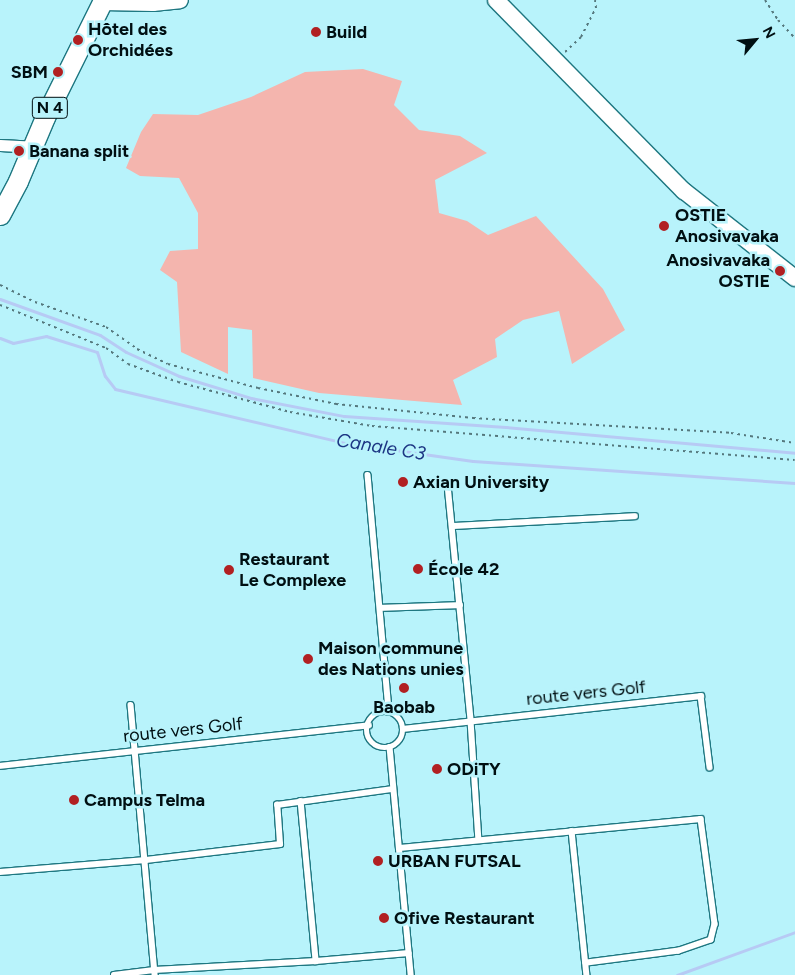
<!DOCTYPE html>
<html>
<head>
<meta charset="utf-8">
<style>
  body { margin:0 }
  #map { position:relative; width:795px; height:975px; overflow:hidden; background:#b8f3fb; font-family:Figtree,sans-serif }
  div>[style] { position:absolute }
  .green>* { inset:0; background:#f4b5ae }
  .stream>* { height:3px; margin:-1.5px; padding:0 1.5px; transform-origin:1.5px; border-radius:1.5px; background:#b7caf4 }
  .path>* { height:2px; margin-top:-1px; transform-origin:0; background:repeating-linear-gradient(90deg,#55787d 0 2.5px,transparent 0 6.5px) }
  .roads { filter:drop-shadow(1px 0 #1e7781) drop-shadow(-1px 0 #1e7781) drop-shadow(0 1px #1e7781) drop-shadow(0 -1px #1e7781) }
  .service>* { height:5.5px; margin:-2.75px; padding:0 2.75px; transform-origin:2.75px; border-radius:2.75px; background:#fff }
  .service>.ring { margin:-2.75px; padding:0; box-sizing:content-box; background:none; border:5.5px solid #fff; border-radius:50% }
  .minor>* { height:11px; margin:-5.5px; padding:0 5.5px; transform-origin:5.5px; border-radius:5.5px; background:#fff }
  .secondary>* { height:16px; margin:-8px; padding:0 8px; transform-origin:8px; border-radius:8px; background:#fff }
  .primary>* { height:19px; margin:-9.5px; padding:0 9.5px; transform-origin:9.5px; border-radius:9.5px; background:#fff }
  .dots>* { width:14px; height:14px; translate:-50% -50%; box-sizing:border-box; border:2px solid #b8f3fb; border-radius:50% }
  span { translate:-50% -50%; white-space:nowrap; text-align:center; line-height:1.15; -webkit-text-stroke:5px #b8f3fb; paint-order:stroke }
  .shield-label span { padding:1px 4px; background:#b8f3fb; border:1px solid; border-radius:4px; -webkit-text-stroke-width:0 }
  .shield-label { font-size:16px; color:#000f12; font-weight:700 }
  .poi-label { font-size:18px; color:#000f12; font-weight:700 }
  .left { translate:0 -50%; text-align:left }
  .right { translate:-100% -50%; text-align:right }
  .street-label { font-size:18px; color:#000f12 }
  .water-label { font-size:19px; color:#1d3684; font-style:italic }
  .north { position:absolute; left:730px; top:15px; width:50px; height:50px; -webkit-text-stroke:4px #b8f3fb; paint-order:stroke; rotate:62deg; font-size:14px; font-weight:700; line-height:20px; text-align:center; color:#000f12 }
  .north::after { content:''; display:block; margin:auto; width:18px; height:22px; background:#000f12; clip-path:polygon(50% 0,100% 100%,50% 72%,0 100%) }
</style>
</head>
<body>
<div id="map">
  <div class="green">
    <div style="clip-path:polygon(363px 69px,402px 81px,394px 105px,419px 130px,460px 136px,487px 153px,435px 180px,439px 213px,467px 221px,488px 235px,536px 216px,603px 289px,625px 330px,572px 364px,559px 311px,523px 320px,495px 339px,497px 357px,453px 380px,462px 405px,319px 393px,253px 378px,252px 330px,228px 327px,228px 374px,181px 352px,177px 282px,160px 270px,170px 251px,198px 249px,198px 213px,179px 178px,140px 176px,126px 168px,141px 132px,153px 114px,198px 115px,251px 97px,305px 72px)"></div>
  </div>
  <div class="stream">
    <div style="left:0;top:299px;width:106px;rotate:19.8deg"></div>
    <div style="left:100px;top:335px;width:31px;rotate:33deg"></div>
    <div style="left:126px;top:352px;width:58px;rotate:24.4deg"></div>
    <div style="left:179px;top:376px;width:75px;rotate:17deg"></div>
    <div style="left:251px;top:398px;width:95px;rotate:11deg"></div>
    <div style="left:344px;top:416px;width:162px;rotate:3.9deg"></div>
    <div style="left:506px;top:427px;width:290px;rotate:5.1deg"></div>
    <div style="left:0;top:338px;width:14px;rotate:21deg"></div>
    <div style="left:13px;top:343px;width:34px;rotate:-12deg"></div>
    <div style="left:46px;top:336px;width:53px;rotate:17.4deg"></div>
    <div style="left:97px;top:352px;width:25px;rotate:72deg"></div>
    <div style="left:105px;top:376px;width:16px;rotate:52deg"></div>
    <div style="left:115px;top:389px;width:237px;rotate:13.2deg"></div>
    <div style="left:346px;top:443px;width:128px;rotate:8.1deg"></div>
    <div style="left:473px;top:461px;width:323px;rotate:3.9deg"></div>
    <div style="left:677px;top:975px;width:126px;rotate:-20deg"></div>
  </div>
  <div class="path">
    <div style="left:765px;top:0;width:24px;rotate:57deg"></div>
    <div style="left:778px;top:20px;width:25px;rotate:47deg"></div>
    <div style="left:565px;top:52px;width:22px;rotate:-43deg"></div>
    <div style="left:581px;top:37px;width:33px;rotate:-63deg"></div>
    <div style="left:596px;top:8px;width:8px;rotate:-97deg"></div>
    <div style="left:0;top:285px;width:39px;rotate:26deg"></div>
    <div style="left:35px;top:302px;width:75px;rotate:19.4deg"></div>
    <div style="left:106px;top:327px;width:38px;rotate:35deg"></div>
    <div style="left:137px;top:349px;width:34px;rotate:26deg"></div>
    <div style="left:168px;top:364px;width:93px;rotate:14.9deg"></div>
    <div style="left:258px;top:388px;width:80px;rotate:11.6deg"></div>
    <div style="left:336px;top:404px;width:138px;rotate:5.8deg"></div>
    <div style="left:473px;top:418px;width:258px;rotate:3.3deg"></div>
    <div style="left:731px;top:433px;width:65px;rotate:8.9deg"></div>
    <div style="left:0;top:305px;width:114px;rotate:22.1deg"></div>
    <div style="left:106px;top:348px;width:27px;rotate:36deg"></div>
    <div style="left:128px;top:364px;width:53px;rotate:19.8deg"></div>
    <div style="left:178px;top:382px;width:116px;rotate:15deg"></div>
    <div style="left:290px;top:412px;width:83px;rotate:9.7deg"></div>
    <div style="left:372px;top:426px;width:424px;rotate:4.6deg"></div>
  </div>
  <div class="roads">
    <div class="service">
      <div style="left:368px;top:475px;width:238px;rotate:84.9deg"></div>
      <div style="left:448px;top:485px;width:237px;rotate:84.4deg"></div>
      <div style="left:471px;top:721px;width:119px;rotate:86.2deg"></div>
      <div style="left:452px;top:526px;width:183px;rotate:-3.1deg"></div>
      <div style="left:380px;top:608px;width:80px;rotate:-2.1deg"></div>
      <div style="left:131px;top:705px;width:271px;rotate:84.9deg"></div>
      <div class="ring" style="left:367px;top:712px;width:30.5px;height:30.5px"></div>
      <div style="left:403px;top:729px;width:300px;rotate:-6.3deg"></div>
      <div style="left:701px;top:696px;width:72px;rotate:82.8deg"></div>
      <div style="left:390px;top:747px;width:229px;rotate:84.7deg"></div>
      <div style="left:0;top:766px;width:371px;rotate:-6.3deg"></div>
      <div style="left:301px;top:801px;width:161px;rotate:84.6deg"></div>
      <div style="left:572px;top:831px;width:145px;rotate:84.1deg"></div>
      <div style="left:400px;top:848px;width:302px;rotate:-5.5deg"></div>
      <div style="left:701px;top:819px;width:106px;rotate:82.4deg"></div>
      <div style="left:715px;top:924px;width:16px;rotate:104deg"></div>
      <div style="left:711px;top:940px;width:34px;rotate:161deg"></div>
      <div style="left:679px;top:951px;width:94px;rotate:172.6deg"></div>
      <div style="left:0;top:872px;width:146px;rotate:-4.7deg"></div>
      <div style="left:146px;top:860px;width:135px;rotate:-6.8deg"></div>
      <div style="left:280px;top:844px;width:39px;rotate:-94deg"></div>
      <div style="left:277px;top:805px;width:117px;rotate:-7.9deg"></div>
      <div style="left:114px;top:975px;width:40px;rotate:-7.1deg"></div>
      <div style="left:154px;top:970px;width:162px;rotate:-3.2deg"></div>
      <div style="left:316px;top:961px;width:93px;rotate:-4.9deg"></div>
    </div>
    <div class="minor">
      <div style="left:0;top:145px;width:33px;rotate:3deg"></div>
    </div>
    <div class="secondary">
      <div style="left:496px;top:0;width:268px;rotate:45.5deg"></div>
      <div style="left:684px;top:191px;width:141px;rotate:38.1deg"></div>
      <div style="left:102px;top:2px;width:51px;rotate:1.1deg"></div>
      <div style="left:153px;top:3px;width:27px;rotate:-6deg"></div>
    </div>
    <div class="primary">
      <div style="left:0;top:215px;width:38px;rotate:-62deg"></div>
      <div style="left:18px;top:181px;width:69px;rotate:-67.1deg"></div>
      <div style="left:45px;top:117px;width:131px;rotate:-63.6deg"></div>
    </div>
  </div>
  <div class="dots">
    <div style="left:316px;top:32px;background:#b12022"></div>
    <div style="left:78px;top:40px;background:#b12022"></div>
    <div style="left:58px;top:72px;background:#b12022"></div>
    <div style="left:19px;top:151px;background:#b12022"></div>
    <div style="left:664px;top:226px;background:#b12022"></div>
    <div style="left:780px;top:271px;background:#b12022"></div>
    <div style="left:403px;top:482px;background:#b12022"></div>
    <div style="left:418px;top:569px;background:#b12022"></div>
    <div style="left:229px;top:570px;background:#b12022"></div>
    <div style="left:308px;top:659px;background:#b12022"></div>
    <div style="left:404px;top:688px;background:#b12022"></div>
    <div style="left:437px;top:769px;background:#b12022"></div>
    <div style="left:74px;top:800px;background:#b12022"></div>
    <div style="left:378px;top:861px;background:#b12022"></div>
    <div style="left:384px;top:918px;background:#b12022"></div>
  </div>
  <div class="shield-label">
    <span style="left:50px;top:108px">N 4</span>
  </div>
  <div class="poi-label">
    <span class="left" style="left:88px;top:40px">Hôtel des<br>Orchidées</span>
    <span class="left" style="left:326px;top:32px">Build</span>
    <span class="right" style="left:48px;top:72px">SBM</span>
    <span class="left" style="left:29px;top:151px">Banana split</span>
    <span class="left" style="left:675px;top:226px">OSTIE<br>Anosivavaka</span>
    <span class="right" style="left:770px;top:271px">Anosivavaka<br>OSTIE</span>
    <span class="left" style="left:413px;top:482px">Axian University</span>
    <span class="left" style="left:239px;top:570px">Restaurant<br>Le Complexe</span>
    <span class="left" style="left:428px;top:569px">École 42</span>
    <span class="left" style="left:318px;top:659px">Maison commune<br>des Nations unies</span>
    <span style="left:404px;top:707px">Baobab</span>
    <span class="left" style="left:447px;top:769px">ODiTY</span>
    <span class="left" style="left:84px;top:800px">Campus Telma</span>
    <span class="left" style="left:388px;top:861px">URBAN FUTSAL</span>
    <span class="left" style="left:394px;top:918px">Ofive Restaurant</span>
  </div>
  <div class="street-label">
    <span style="left:586px;top:693px;rotate:-6deg">route vers Golf</span>
    <span style="left:183px;top:730px;rotate:-6deg">route vers Golf</span>
  </div>
  <div class="water-label">
    <span style="left:381px;top:447px;rotate:9deg">Canale C3</span>
  </div>
  <div class="north">N</div>
</div>
</body>
</html>
